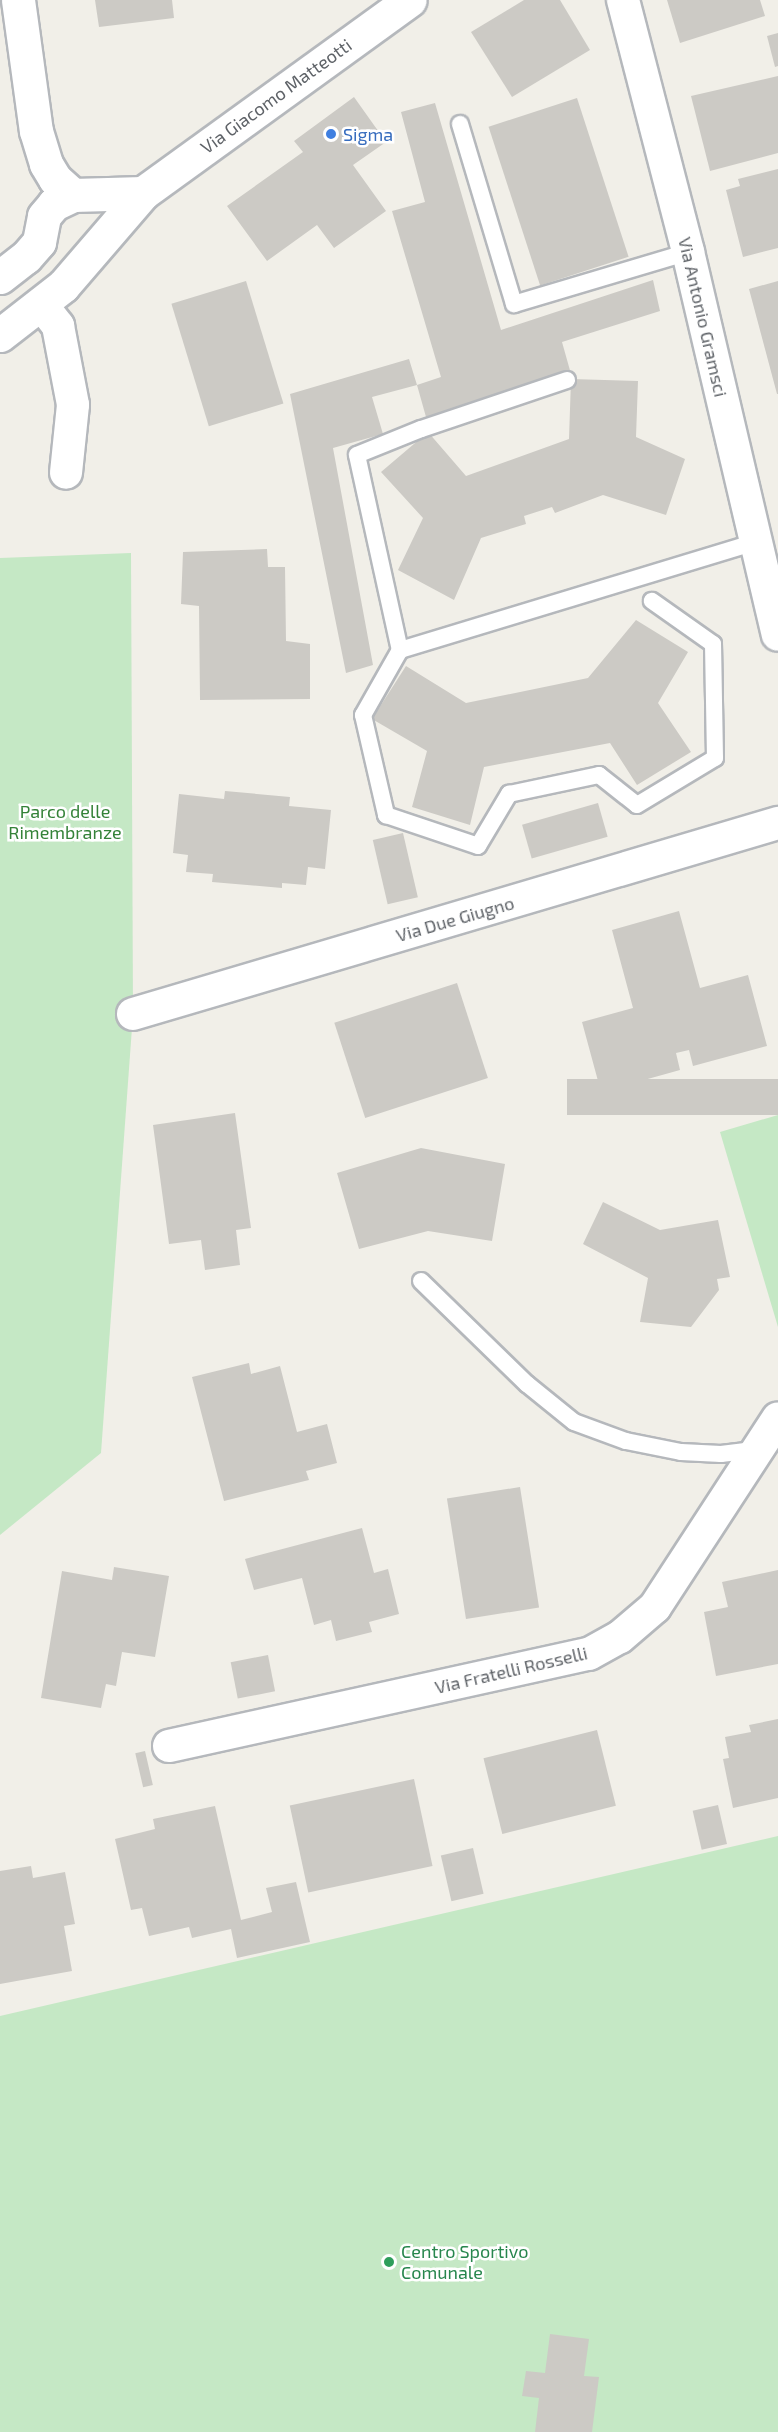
<!DOCTYPE html>
<html>
<head>
<meta charset="utf-8">
<style>
  body { margin:0 }
  #map { position:relative; width:778px; height:2432px; overflow:hidden; background:#f1efe8; font-family:"Exo 2",sans-serif }
  div>[style] { position:absolute }
  .green>* { inset:0; background:#c5e8c5 }
  .building>* { inset:0; background:#cccac5; transform-origin:0 0 }
  .roads { filter:drop-shadow(2px 0 #b5b8bc) drop-shadow(-2px 0 #b5b8bc) drop-shadow(0 2px #b5b8bc) drop-shadow(0 -2px #b5b8bc) }
  .lane>* { height:16px; margin:-8px; padding:0 8px; transform-origin:8px; border-radius:8px; background:#fff }
  .street>* { height:32px; margin:-16px; padding:0 16px; transform-origin:16px; border-radius:16px; background:#fff }
  .secondary>* { height:33px; margin:-16.5px; padding:0 16.5px; transform-origin:16.5px; border-radius:16.5px; background:#fff }
  .dots>* { width:16px; height:16px; translate:-50% -50%; box-sizing:border-box; border:3px solid #fff; border-radius:50% }
  span { translate:-50% -50%; white-space:nowrap; text-align:center; line-height:1.15; -webkit-text-stroke:5px #fff; paint-order:stroke }
  .street-label { font-size:18px; color:#5f6368 }
  .shop-label { font-size:18px; color:#366cbe }
  .left { translate:0 -50%; text-align:left }
  .park-label { font-size:18px; color:#348238 }
  .leisure-label { font-size:18px; color:#27864d }
</style>
</head>
<body>
<div id="map">
  <div class="green">
    <div style="clip-path:polygon(131px 553px,133px 1014px,101px 1453px,0 1535px,0 558px)"></div>
    <div style="clip-path:polygon(778px 1115px,778px 1327px,720px 1132px)"></div>
    <div style="clip-path:polygon(778px 1836px,778px 2432px,0 2432px,0 2016px)"></div>
  </div>
  <div class="building">
    <div style="clip-path:polygon(95px 0,172px 0,174px 18px,99px 27px)"></div>
    <div style="clip-path:polygon(524px 0,560px 0,590px 50px,512px 97px,471px 32px)"></div>
    <div style="clip-path:polygon(667px 0,760px 0,765px 16px,680px 43px)"></div>
    <div style="clip-path:polygon(778px 33px,778px 66px,775px 67px,767px 36px)"></div>
    <div style="clip-path:polygon(778px 76px,778px 153px,710px 171px,691px 96px)"></div>
    <div style="clip-path:polygon(354px 97px,386px 142px,353px 165px,386px 211px,334px 248px,317px 225px,267px 261px,227px 206px,303px 152px,294px 141px)"></div>
    <div style="left:577px;top:98px;width:167px;height:93px;rotate:72deg"></div>
    <div style="clip-path:polygon(435px 103px,501px 330px,653px 280px,660px 311px,562px 342px,571px 374px,426px 417px,417px 385px,441px 377px,392px 211px,425px 202px,401px 112px)"></div>
    <div style="clip-path:polygon(778px 169px,778px 248px,743px 257px,726px 190px,740px 186px,738px 179px)"></div>
    <div style="left:246px;top:281px;width:128px;height:78px;rotate:73deg"></div>
    <div style="clip-path:polygon(778px 281px,778px 394px,777px 394px,749px 289px)"></div>
    <div style="clip-path:polygon(409px 359px,417px 385px,372px 397px,383px 434px,333px 448px,373px 665px,346px 673px,290px 394px)"></div>
    <div style="clip-path:polygon(571px 379px,638px 381px,636px 437px,685px 459px,666px 515px,603px 495px,555px 513px,552px 507px,524px 516px,526px 524px,481px 538px,454px 600px,398px 570px,423px 518px,381px 472px,428px 432px,466px 476px,569px 439px)"></div>
    <div style="clip-path:polygon(267px 549px,268px 567px,285px 567px,286px 641px,310px 644px,310px 699px,200px 700px,199px 606px,181px 604px,183px 552px)"></div>
    <div style="clip-path:polygon(636px 620px,688px 652px,658px 703px,691px 752px,637px 785px,610px 743px,484px 767px,470px 825px,412px 807px,427px 751px,372px 719px,406px 666px,466px 703px,588px 678px)"></div>
    <div style="clip-path:polygon(225px 791px,290px 797px,289px 806px,331px 810px,325px 869px,308px 867px,306px 885px,282px 883px,282px 888px,212px 882px,213px 874px,186px 872px,188px 855px,173px 853px,179px 794px,224px 799px)"></div>
    <div style="left:598px;top:803px;width:35px;height:79px;rotate:74deg"></div>
    <div style="left:403px;top:833px;width:66px;height:31px;rotate:77deg"></div>
    <div style="clip-path:polygon(679px 911px,700px 988px,748px 975px,767px 1046px,693px 1066px,689px 1050px,676px 1053px,680px 1070px,601px 1092px,582px 1022px,633px 1008px,612px 930px)"></div>
    <div style="left:457px;top:983px;width:100px;height:129px;rotate:72deg"></div>
    <div style="left:778px;top:1079px;width:36px;height:211px;rotate:90deg"></div>
    <div style="clip-path:polygon(235px 1113px,251px 1228px,236px 1230px,240px 1265px,205px 1270px,201px 1240px,169px 1244px,153px 1125px)"></div>
    <div style="clip-path:polygon(421px 1148px,505px 1164px,492px 1241px,428px 1231px,359px 1249px,337px 1173px)"></div>
    <div style="clip-path:polygon(603px 1202px,660px 1230px,718px 1220px,730px 1277px,717px 1279px,719px 1290px,691px 1327px,640px 1322px,648px 1278px,583px 1244px)"></div>
    <div style="clip-path:polygon(249px 1363px,251px 1374px,280px 1366px,297px 1432px,327px 1424px,337px 1463px,306px 1471px,309px 1480px,224px 1501px,192px 1377px)"></div>
    <div style="left:520px;top:1487px;width:122px;height:74px;rotate:81deg"></div>
    <div style="clip-path:polygon(362px 1528px,374px 1573px,388px 1569px,399px 1614px,369px 1622px,372px 1632px,336px 1641px,331px 1620px,314px 1625px,302px 1578px,254px 1590px,245px 1559px)"></div>
    <div style="clip-path:polygon(114px 1567px,169px 1576px,155px 1657px,122px 1652px,116px 1686px,106px 1684px,101px 1708px,41px 1698px,62px 1571px,112px 1580px)"></div>
    <div style="clip-path:polygon(778px 1570px,778px 1664px,716px 1676px,704px 1612px,728px 1607px,722px 1582px)"></div>
    <div style="left:268px;top:1655px;width:37px;height:38px;rotate:79deg"></div>
    <div style="clip-path:polygon(778px 1719px,778px 1798px,733px 1808px,723px 1759px,729px 1758px,725px 1737px,751px 1732px,749px 1725px)"></div>
    <div style="left:597px;top:1730px;width:78px;height:117px;rotate:76deg"></div>
    <div style="left:145px;top:1751px;width:35px;height:10px;rotate:77deg"></div>
    <div style="left:414px;top:1779px;width:89px;height:127px;rotate:78deg"></div>
    <div style="left:718px;top:1805px;width:40px;height:26px;rotate:77deg"></div>
    <div style="clip-path:polygon(215px 1806px,241px 1920px,272px 1912px,266px 1888px,296px 1882px,310px 1942px,237px 1958px,231px 1929px,192px 1938px,189px 1927px,149px 1936px,142px 1908px,131px 1910px,115px 1839px,155px 1829px,153px 1819px)"></div>
    <div style="left:473px;top:1848px;width:47px;height:33px;rotate:77deg"></div>
    <div style="clip-path:polygon(31px 1866px,33px 1878px,65px 1872px,75px 1924px,64px 1926px,72px 1971px,0 1984px,0 1871px)"></div>
    <div style="clip-path:polygon(550px 2334px,589px 2339px,584px 2376px,599px 2377px,592px 2432px,535px 2432px,539px 2398px,522px 2396px,526px 2371px,545px 2373px)"></div>
  </div>
  <div class="roads">
    <div class="lane">
      <div style="left:460px;top:124px;width:188px;rotate:73.3deg"></div>
      <div style="left:514px;top:304px;width:182px;rotate:-16.6deg"></div>
      <div style="left:567px;top:380px;width:154px;rotate:161.4deg"></div>
      <div style="left:421px;top:429px;width:69px;rotate:157.9deg"></div>
      <div style="left:357px;top:455px;width:200px;rotate:77.6deg"></div>
      <div style="left:400px;top:650px;width:372px;rotate:-16.9deg"></div>
      <div style="left:400px;top:650px;width:75px;rotate:119.6deg"></div>
      <div style="left:363px;top:715px;width:103px;rotate:77deg"></div>
      <div style="left:386px;top:815px;width:97px;rotate:18.6deg"></div>
      <div style="left:478px;top:846px;width:61px;rotate:-59.2deg"></div>
      <div style="left:509px;top:794px;width:92px;rotate:-11.9deg"></div>
      <div style="left:599px;top:775px;width:48px;rotate:38.3deg"></div>
      <div style="left:637px;top:805px;width:91px;rotate:-31.1deg"></div>
      <div style="left:715px;top:758px;width:114px;rotate:-91deg"></div>
      <div style="left:713px;top:644px;width:75px;rotate:-144.8deg"></div>
      <div style="left:421px;top:1281px;width:148px;rotate:44.2deg"></div>
      <div style="left:527px;top:1384px;width:60px;rotate:39deg"></div>
      <div style="left:574px;top:1422px;width:55px;rotate:20.1deg"></div>
      <div style="left:626px;top:1441px;width:56px;rotate:11.3deg"></div>
      <div style="left:681px;top:1452px;width:40px;rotate:2.9deg"></div>
      <div style="left:721px;top:1454px;width:33px;rotate:-7deg"></div>
    </div>
    <div class="street">
      <div style="left:623px;top:0;width:260px;rotate:75.5deg"></div>
      <div style="left:688px;top:252px;width:393px;rotate:76.8deg"></div>
      <div style="left:41px;top:304px;width:28px;rotate:52deg"></div>
      <div style="left:58px;top:326px;width:80px;rotate:79.2deg"></div>
      <div style="left:73px;top:405px;width:68px;rotate:95.9deg"></div>
      <div style="left:133px;top:1014px;width:673px;rotate:-16.5deg"></div>
      <div style="left:169px;top:1746px;width:430px;rotate:-12.4deg"></div>
      <div style="left:589px;top:1654px;width:35px;rotate:-29deg"></div>
      <div style="left:620px;top:1637px;width:46px;rotate:-40.6deg"></div>
      <div style="left:655px;top:1607px;width:225px;rotate:-56.9deg"></div>
    </div>
    <div class="secondary">
      <div style="left:18px;top:0;width:132px;rotate:82.2deg"></div>
      <div style="left:36px;top:131px;width:34px;rotate:73deg"></div>
      <div style="left:46px;top:164px;width:17px;rotate:59deg"></div>
      <div style="left:55px;top:179px;width:24px;rotate:42deg"></div>
      <div style="left:0;top:277px;width:33px;rotate:-38deg"></div>
      <div style="left:26px;top:257px;width:20px;rotate:-49deg"></div>
      <div style="left:39px;top:242px;width:26px;rotate:-79deg"></div>
      <div style="left:44px;top:216px;width:16px;rotate:-50deg"></div>
      <div style="left:54px;top:204px;width:21px;rotate:-25deg"></div>
      <div style="left:73px;top:195px;width:70px;rotate:-1.6deg"></div>
      <div style="left:0;top:335px;width:80px;rotate:-37.9deg"></div>
      <div style="left:63px;top:286px;width:123px;rotate:-49.3deg"></div>
      <div style="left:143px;top:193px;width:329px;rotate:-35.9deg"></div>
    </div>
  </div>
  <div class="dots">
    <div style="left:331px;top:134px;background:#3f7fe0"></div>
    <div style="left:389px;top:2262px;background:#2e9e5b"></div>
  </div>
  <div class="street-label">
    <span style="left:276px;top:96px;rotate:-36deg">Via Giacomo Matteotti</span>
    <span style="left:703px;top:317px;rotate:77deg">Via Antonio Gramsci</span>
    <span style="left:455px;top:919px;rotate:-16deg">Via Due Giugno</span>
    <span style="left:511px;top:1670px;rotate:-13deg">Via Fratelli Rosselli</span>
  </div>
  <div class="shop-label">
    <span class="left" style="left:343px;top:134px">Sigma</span>
  </div>
  <div class="park-label">
    <span style="left:65px;top:822px">Parco delle<br>Rimembranze</span>
  </div>
  <div class="leisure-label">
    <span class="left" style="left:401px;top:2262px">Centro Sportivo<br>Comunale</span>
  </div>
</div>
</body>
</html>
